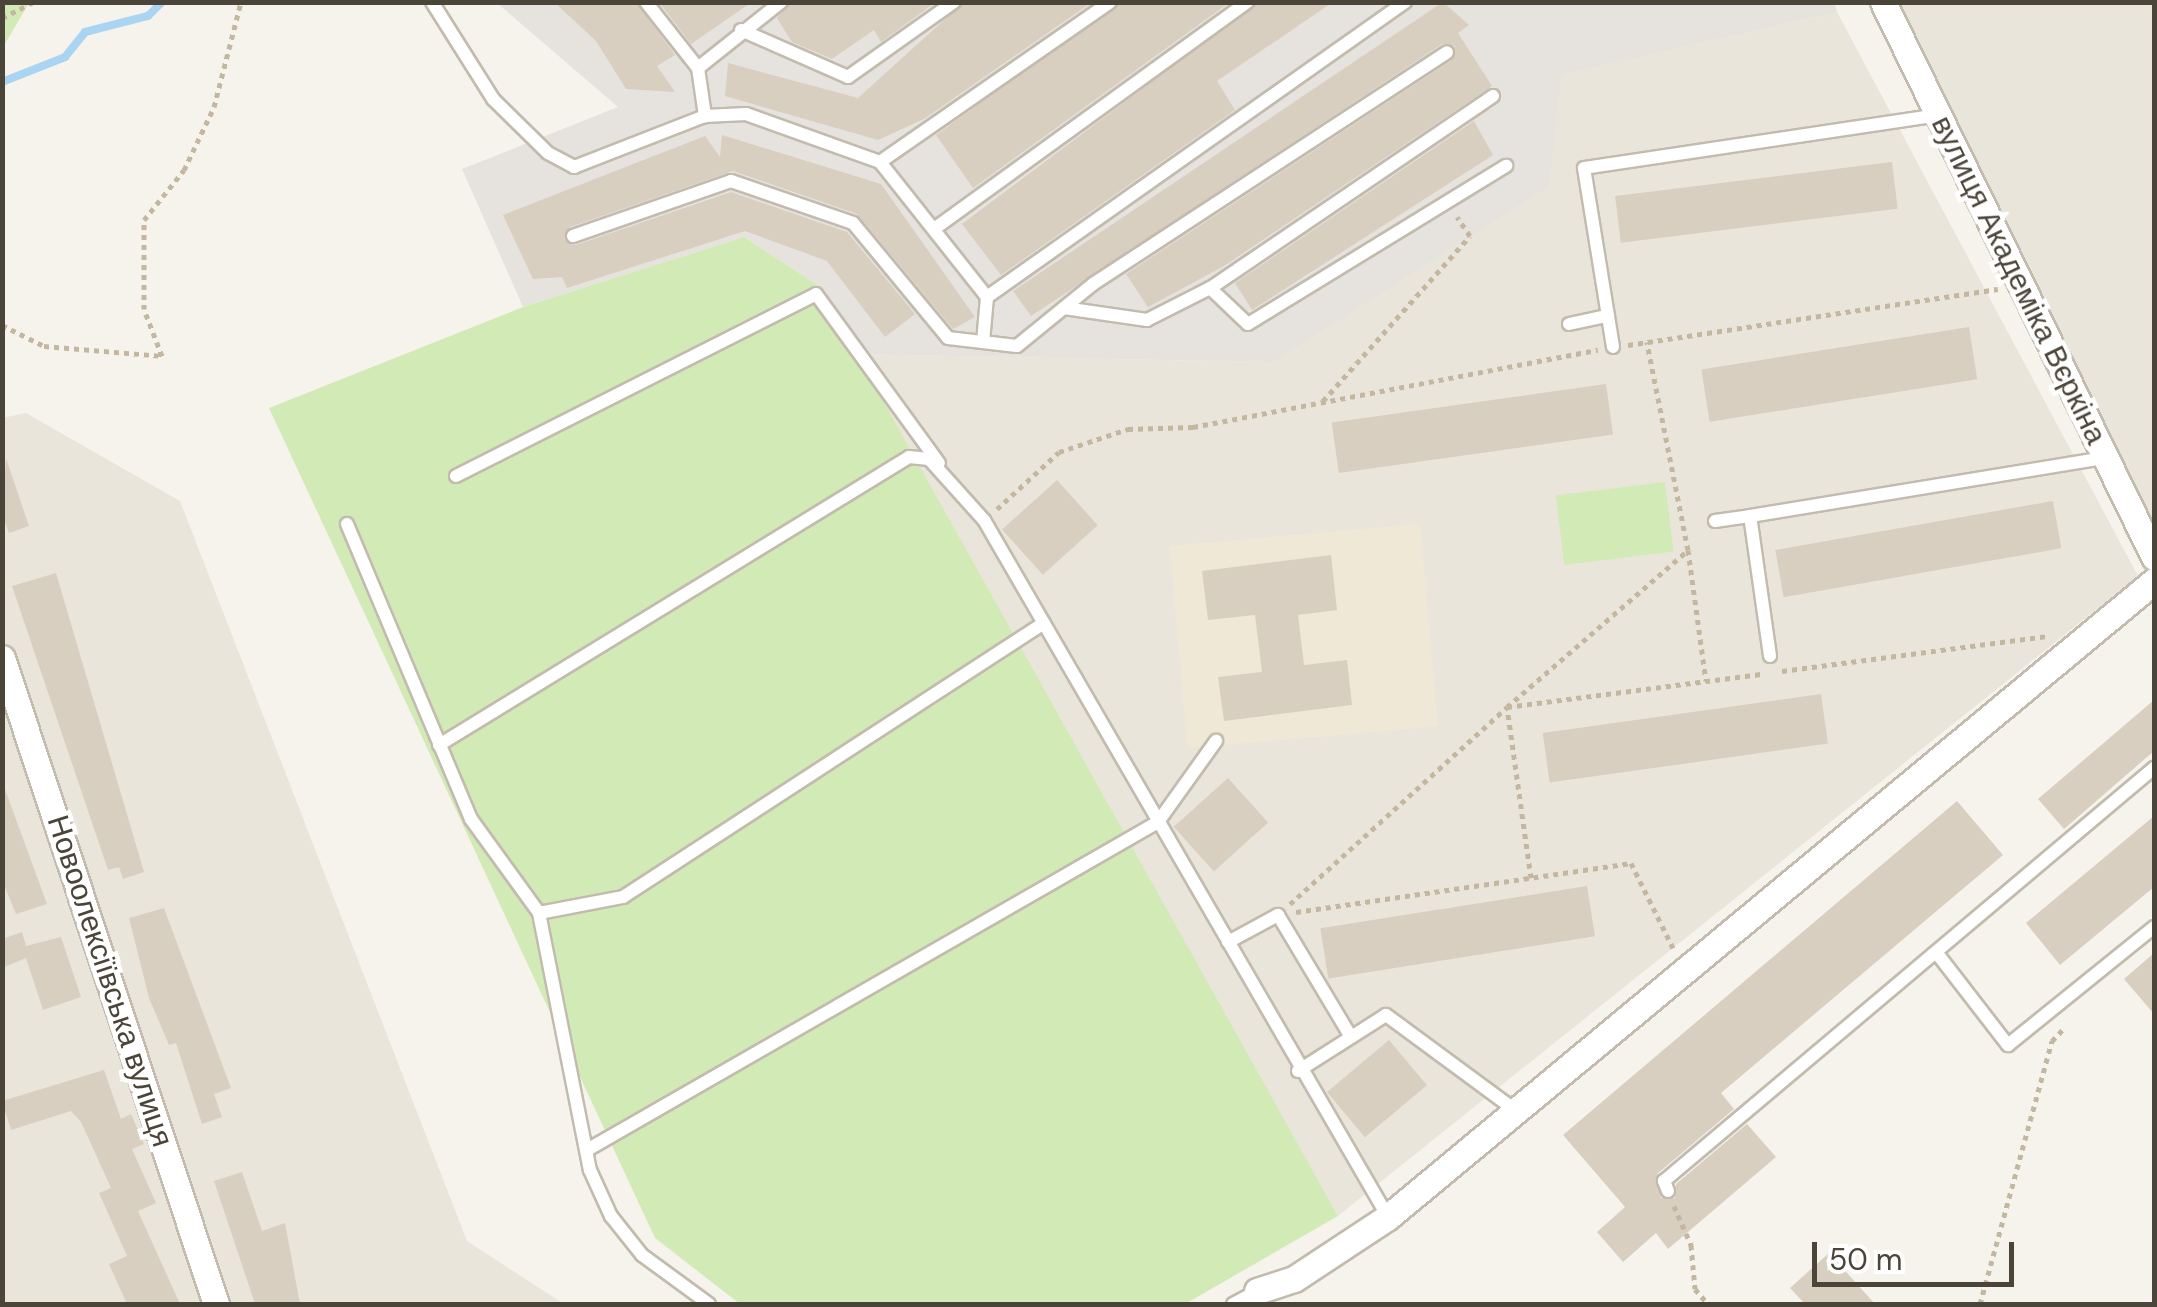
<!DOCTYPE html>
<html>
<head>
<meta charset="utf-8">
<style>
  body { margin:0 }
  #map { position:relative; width:2157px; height:1307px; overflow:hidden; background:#f6f3ec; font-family:"DM Sans",sans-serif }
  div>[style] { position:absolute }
  .residential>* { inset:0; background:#eae5da }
  .industrial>* { inset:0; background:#e6e2dd }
  .education>* { inset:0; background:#efe8d6; transform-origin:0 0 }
  .green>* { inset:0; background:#d2eab5; transform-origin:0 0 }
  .stream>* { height:8px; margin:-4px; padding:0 4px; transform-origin:4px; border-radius:4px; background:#a9d4f2 }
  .building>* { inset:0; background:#d8cfc1; transform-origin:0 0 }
  .path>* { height:5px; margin-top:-2.5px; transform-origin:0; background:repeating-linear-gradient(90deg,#c4b79f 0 5px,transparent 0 10px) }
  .roads { filter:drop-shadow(2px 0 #c2bbae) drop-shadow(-2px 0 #c2bbae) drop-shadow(0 2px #c2bbae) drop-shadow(0 -2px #c2bbae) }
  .lane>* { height:12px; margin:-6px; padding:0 6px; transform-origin:6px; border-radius:6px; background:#fff }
  .street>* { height:25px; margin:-12.5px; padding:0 12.5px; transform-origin:12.5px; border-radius:12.5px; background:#fff }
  span { translate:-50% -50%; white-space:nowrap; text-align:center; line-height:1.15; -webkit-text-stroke:9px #fff; paint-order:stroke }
  .street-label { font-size:30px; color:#4b4439 }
  .frame { position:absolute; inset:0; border:5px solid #4b4439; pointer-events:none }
  .scale { position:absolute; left:1812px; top:1242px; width:202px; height:45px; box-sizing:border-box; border:5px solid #4b4439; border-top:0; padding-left:12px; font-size:30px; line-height:35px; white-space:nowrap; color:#4b4439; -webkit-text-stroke:8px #fff; paint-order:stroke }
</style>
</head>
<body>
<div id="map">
  <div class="residential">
    <div style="clip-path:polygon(1900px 3px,2154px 3px,2154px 540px)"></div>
    <div style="clip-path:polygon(1837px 12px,2138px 576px,1338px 1216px,851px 354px,1273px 362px,1560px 75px)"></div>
    <div style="clip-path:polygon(26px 413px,180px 501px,467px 1241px,564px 1304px,3px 1304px,2px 418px)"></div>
  </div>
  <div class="industrial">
    <div style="clip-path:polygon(1834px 2px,1837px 12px,1561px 75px,1549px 186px,1273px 362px,851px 354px,819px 286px,744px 237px,523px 307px,462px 169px,618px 107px,497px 3px)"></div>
  </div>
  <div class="education">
    <div style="left:1420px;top:524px;width:203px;height:251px;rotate:85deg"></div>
  </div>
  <div class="green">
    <div style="clip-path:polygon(3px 2px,29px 3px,3px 47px,2px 3px)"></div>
    <div style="clip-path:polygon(744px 237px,819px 286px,1338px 1216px,1185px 1304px,740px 1304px,655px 1238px,269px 408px,523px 307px)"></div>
    <div style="left:1665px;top:482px;width:70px;height:110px;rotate:83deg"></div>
  </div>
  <div class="stream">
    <div style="left:2px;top:82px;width:68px;rotate:-21.6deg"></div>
    <div style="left:65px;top:57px;width:32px;rotate:-51deg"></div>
    <div style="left:85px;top:32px;width:65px;rotate:-14.3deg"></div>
    <div style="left:148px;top:16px;width:20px;rotate:-45deg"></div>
  </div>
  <div class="building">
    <div style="clip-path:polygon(554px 2px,636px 2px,675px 55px,657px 66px,675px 92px,626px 89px,596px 41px)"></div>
    <div style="clip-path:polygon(659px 2px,752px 2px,691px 44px)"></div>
    <div style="clip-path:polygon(791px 2px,936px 2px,881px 42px,874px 30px,832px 59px,792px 42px,777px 18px)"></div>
    <div style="clip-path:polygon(964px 2px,1092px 2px,924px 119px,878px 140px,725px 96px,728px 63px,858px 98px)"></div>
    <div style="clip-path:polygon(1120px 2px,1230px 2px,973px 188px,936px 135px)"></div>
    <div style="clip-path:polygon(1258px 2px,1333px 2px,1217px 81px,1235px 110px,1001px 275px,962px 224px)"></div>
    <div style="clip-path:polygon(1443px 2px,1469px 25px,1458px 33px,1492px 86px,1224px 266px,1148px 307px,1126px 274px,1452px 60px,1455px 46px,1442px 44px,1031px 316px,1013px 291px)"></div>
    <div style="clip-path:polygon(1474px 121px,1493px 155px,1252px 310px,1235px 283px)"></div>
    <div style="clip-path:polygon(722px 135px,881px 184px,975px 317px,953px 329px,857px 214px,733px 171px,570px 227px,564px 240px,576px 245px,731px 192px,847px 232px,915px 314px,885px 337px,827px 261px,745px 231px,567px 288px,562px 277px,533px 279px,503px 215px,705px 136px,720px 157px)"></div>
    <div style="left:1892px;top:162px;width:47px;height:279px;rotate:83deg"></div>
    <div style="left:1969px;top:327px;width:53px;height:271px;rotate:81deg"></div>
    <div style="left:1606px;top:384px;width:51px;height:277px;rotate:82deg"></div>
    <div style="clip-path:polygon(6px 458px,29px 526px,9px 533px,2px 514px)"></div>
    <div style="left:1057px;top:480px;width:61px;height:74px;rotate:48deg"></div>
    <div style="left:2053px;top:501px;width:48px;height:282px;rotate:80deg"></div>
    <div style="clip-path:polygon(1331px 555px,1337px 610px,1298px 615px,1304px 665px,1347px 660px,1352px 705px,1224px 721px,1218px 677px,1262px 672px,1255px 615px,1208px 620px,1202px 571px)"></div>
    <div style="clip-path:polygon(56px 573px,144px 872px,123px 879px,119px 867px,108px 870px,12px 586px)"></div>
    <div style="left:1821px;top:694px;width:50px;height:281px;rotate:82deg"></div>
    <div style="clip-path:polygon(2154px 700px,2154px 751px,2064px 829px,2038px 799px)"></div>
    <div style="left:1228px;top:778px;width:60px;height:73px;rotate:48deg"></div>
    <div style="clip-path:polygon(2px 781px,47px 904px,16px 914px,2px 880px)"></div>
    <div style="clip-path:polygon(1957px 801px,2003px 855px,1721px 1093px,1734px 1109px,1657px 1174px,1661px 1198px,1675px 1198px,1676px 1184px,1747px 1124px,1776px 1157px,1668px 1249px,1656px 1233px,1623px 1262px,1597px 1232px,1625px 1207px,1563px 1135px)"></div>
    <div style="clip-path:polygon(2154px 816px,2154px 887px,2060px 965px,2026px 923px)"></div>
    <div style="left:1587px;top:886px;width:51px;height:270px;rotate:81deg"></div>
    <div style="clip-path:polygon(164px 908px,231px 1088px,214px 1094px,222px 1117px,202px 1124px,176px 1043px,169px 1045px,149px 998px,129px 918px)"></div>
    <div style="clip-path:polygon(22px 932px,26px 946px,61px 937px,81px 997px,43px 1010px,26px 958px,2px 968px,2px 939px)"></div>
    <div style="clip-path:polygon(2154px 953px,2154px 1014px,2124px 979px)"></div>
    <div style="left:1389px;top:1040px;width:59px;height:81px;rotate:50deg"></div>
    <div style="clip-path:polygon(104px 1070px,121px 1119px,131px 1114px,144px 1144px,132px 1149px,156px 1203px,138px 1211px,180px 1304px,127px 1304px,109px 1264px,127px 1256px,99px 1193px,111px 1188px,81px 1122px,71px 1111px,11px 1130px,2px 1101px)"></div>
    <div style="clip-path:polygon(242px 1172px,262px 1231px,285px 1223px,300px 1304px,255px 1304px,214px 1181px)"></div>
    <div style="clip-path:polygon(1829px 1253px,1875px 1304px,1805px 1304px,1790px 1288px)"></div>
  </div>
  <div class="path">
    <div style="left:2px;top:18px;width:35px;rotate:-27deg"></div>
    <div style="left:2px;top:325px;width:47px;rotate:26.6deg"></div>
    <div style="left:44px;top:346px;width:118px;rotate:4.8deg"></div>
    <div style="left:162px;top:356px;width:50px;rotate:-111deg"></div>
    <div style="left:144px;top:309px;width:89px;rotate:-90deg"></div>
    <div style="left:144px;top:220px;width:64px;rotate:-51.3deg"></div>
    <div style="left:184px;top:170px;width:70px;rotate:-64.5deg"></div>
    <div style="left:214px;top:107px;width:108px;rotate:-75.6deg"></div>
    <div style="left:1628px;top:345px;width:374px;rotate:-8.6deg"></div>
    <div style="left:1323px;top:401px;width:221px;rotate:-48.3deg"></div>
    <div style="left:1470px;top:236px;width:23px;rotate:-124deg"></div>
    <div style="left:997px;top:509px;width:84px;rotate:-42.6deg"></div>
    <div style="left:1059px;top:452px;width:73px;rotate:-18.4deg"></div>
    <div style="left:1128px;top:429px;width:65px;rotate:-1.8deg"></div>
    <div style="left:1193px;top:427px;width:412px;rotate:-10.8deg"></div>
    <div style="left:1688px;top:550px;width:132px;rotate:82.2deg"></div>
    <div style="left:1782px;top:671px;width:269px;rotate:-7.5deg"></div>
    <div style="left:1531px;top:878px;width:173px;rotate:-98deg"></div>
    <div style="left:1507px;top:707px;width:240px;rotate:-40.9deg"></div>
    <div style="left:1688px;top:550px;width:212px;rotate:-101.2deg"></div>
    <div style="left:1290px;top:904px;width:293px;rotate:-42.2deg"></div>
    <div style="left:1507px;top:707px;width:256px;rotate:-7.4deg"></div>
    <div style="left:1296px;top:912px;width:339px;rotate:-8.3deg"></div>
    <div style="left:1631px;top:863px;width:95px;rotate:63.7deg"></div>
    <div style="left:1674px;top:1206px;width:43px;rotate:66.4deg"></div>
    <div style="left:1691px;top:1245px;width:44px;rotate:84.8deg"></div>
    <div style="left:1695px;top:1289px;width:20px;rotate:49deg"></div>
    <div style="left:1980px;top:1304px;width:273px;rotate:-74.7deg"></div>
    <div style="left:2052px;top:1041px;width:19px;rotate:-47deg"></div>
  </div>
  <div class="roads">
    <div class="lane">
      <div style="left:432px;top:2px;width:115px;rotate:57.8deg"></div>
      <div style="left:493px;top:99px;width:77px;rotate:44.5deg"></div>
      <div style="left:548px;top:153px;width:30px;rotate:28deg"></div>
      <div style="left:574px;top:167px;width:141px;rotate:-21.3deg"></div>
      <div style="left:705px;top:116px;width:41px;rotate:-2.8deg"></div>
      <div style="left:746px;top:114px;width:142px;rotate:19.7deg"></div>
      <div style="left:880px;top:162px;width:172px;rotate:51.6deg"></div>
      <div style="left:987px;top:297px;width:512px;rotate:-35.21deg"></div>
      <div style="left:646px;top:2px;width:84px;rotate:51.8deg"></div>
      <div style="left:698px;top:68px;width:49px;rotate:81.7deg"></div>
      <div style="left:741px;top:30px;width:117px;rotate:23.7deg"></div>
      <div style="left:848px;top:77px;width:130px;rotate:-35.3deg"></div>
      <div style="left:698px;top:68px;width:106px;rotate:-38.5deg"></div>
      <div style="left:1493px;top:96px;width:342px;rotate:145.8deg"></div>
      <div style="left:1210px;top:288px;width:52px;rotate:43.5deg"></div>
      <div style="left:1248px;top:324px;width:303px;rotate:-31.5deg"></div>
      <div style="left:880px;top:162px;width:280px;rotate:-34.8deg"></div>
      <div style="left:938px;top:226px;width:382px;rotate:-35.9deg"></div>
      <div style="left:573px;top:236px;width:167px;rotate:-19.2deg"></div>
      <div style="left:731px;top:181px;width:129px;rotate:19deg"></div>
      <div style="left:853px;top:223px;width:149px;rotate:50.4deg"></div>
      <div style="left:948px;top:338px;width:69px;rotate:6.6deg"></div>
      <div style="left:1017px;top:346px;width:98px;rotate:-39.2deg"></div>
      <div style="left:1093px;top:284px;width:423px;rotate:-33.2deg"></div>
      <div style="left:1064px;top:308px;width:84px;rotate:8.2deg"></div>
      <div style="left:1147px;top:320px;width:71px;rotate:-26.9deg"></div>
      <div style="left:1569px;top:324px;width:40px;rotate:-12deg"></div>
      <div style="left:983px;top:342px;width:45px;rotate:-84.9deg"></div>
      <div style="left:1613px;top:347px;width:181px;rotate:-99.2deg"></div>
      <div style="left:1584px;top:168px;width:358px;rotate:-8.5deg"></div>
      <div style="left:456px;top:476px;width:403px;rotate:-26.8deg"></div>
      <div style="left:816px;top:294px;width:209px;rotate:54deg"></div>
      <div style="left:1715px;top:521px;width:35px;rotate:-8deg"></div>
      <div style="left:347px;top:524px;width:320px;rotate:67.2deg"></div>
      <div style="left:471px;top:819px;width:116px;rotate:54.1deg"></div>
      <div style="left:539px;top:913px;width:262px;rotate:78.8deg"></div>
      <div style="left:590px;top:1170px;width:51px;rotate:65.5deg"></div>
      <div style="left:611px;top:1216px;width:50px;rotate:51.5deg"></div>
      <div style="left:642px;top:1255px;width:83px;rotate:36.2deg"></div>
      <div style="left:1770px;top:656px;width:141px;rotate:-98.1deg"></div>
      <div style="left:1750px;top:516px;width:361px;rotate:-9.3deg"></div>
      <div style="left:439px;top:745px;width:551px;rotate:-31.5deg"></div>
      <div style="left:909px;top:457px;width:20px;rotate:6deg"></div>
      <div style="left:929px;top:459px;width:82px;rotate:48deg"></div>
      <div style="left:984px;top:520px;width:806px;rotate:59.9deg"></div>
      <div style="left:539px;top:913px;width:86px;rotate:-10.8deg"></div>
      <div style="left:623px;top:897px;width:502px;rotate:-33.06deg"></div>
      <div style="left:1228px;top:942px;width:57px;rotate:-28.4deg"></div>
      <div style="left:1278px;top:915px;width:142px;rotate:59.1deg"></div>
      <div style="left:1936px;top:952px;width:118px;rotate:52.3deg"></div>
      <div style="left:2008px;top:1045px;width:188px;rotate:-38.9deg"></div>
      <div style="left:1298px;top:1071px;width:104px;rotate:-32.5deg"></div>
      <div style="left:1386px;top:1015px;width:162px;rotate:36.4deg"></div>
      <div style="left:587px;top:1150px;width:659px;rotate:-29.87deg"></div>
      <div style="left:1158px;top:822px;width:100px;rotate:-54.4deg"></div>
      <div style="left:1668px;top:1191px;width:11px;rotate:-112deg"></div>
      <div style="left:1664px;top:1181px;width:641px;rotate:-40.13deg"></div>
      <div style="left:1233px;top:1304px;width:27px;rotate:-28deg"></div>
    </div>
    <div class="street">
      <div style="left:1883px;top:2px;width:618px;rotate:63.97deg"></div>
      <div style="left:2px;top:658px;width:681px;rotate:71.67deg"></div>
      <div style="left:1257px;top:1291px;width:39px;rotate:-18deg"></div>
      <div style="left:1294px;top:1279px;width:113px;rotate:-33.4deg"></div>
      <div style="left:1388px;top:1217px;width:996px;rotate:-39.7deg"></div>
    </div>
  </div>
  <div class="street-label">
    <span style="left:2019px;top:280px;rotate:64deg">вулиця Академіка Вєркіна</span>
    <span style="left:110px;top:981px;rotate:72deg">Новоолексіївська вулиця</span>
  </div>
  <div class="frame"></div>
  <div class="scale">50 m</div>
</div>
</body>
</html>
